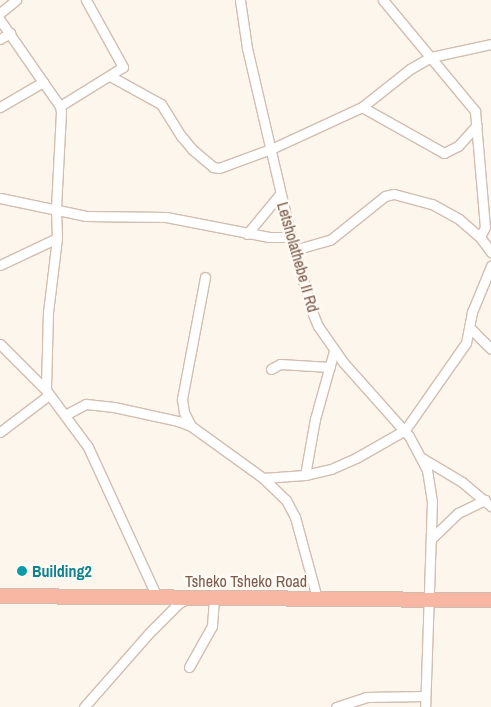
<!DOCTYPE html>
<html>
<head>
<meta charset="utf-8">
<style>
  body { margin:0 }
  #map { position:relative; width:491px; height:707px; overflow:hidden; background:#fdf6ec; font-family:"Archivo Narrow",sans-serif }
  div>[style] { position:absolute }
  .roads { filter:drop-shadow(1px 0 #d1beb0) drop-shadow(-1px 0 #d1beb0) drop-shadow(0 1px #d1beb0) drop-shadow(0 -1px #d1beb0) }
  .minor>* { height:9px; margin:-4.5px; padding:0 4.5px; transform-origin:4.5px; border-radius:4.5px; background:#fff }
  .highway>* { height:14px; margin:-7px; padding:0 7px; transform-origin:7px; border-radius:7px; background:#f7b7a3 }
  .dots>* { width:14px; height:14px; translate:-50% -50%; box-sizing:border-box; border:2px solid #fffaf3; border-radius:50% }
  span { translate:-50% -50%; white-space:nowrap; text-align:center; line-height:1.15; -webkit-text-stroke:5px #fffaf3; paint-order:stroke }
  .street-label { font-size:16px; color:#7a5c4d }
  .culture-label { font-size:16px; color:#0d838f; font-weight:700 }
  .left { translate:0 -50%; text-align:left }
</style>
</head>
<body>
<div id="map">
  <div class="roads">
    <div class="minor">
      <div style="left:240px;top:0;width:49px;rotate:81.7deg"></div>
      <div style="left:247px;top:48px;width:194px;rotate:76.9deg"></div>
      <div style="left:291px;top:237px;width:75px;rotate:74.5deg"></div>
      <div style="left:311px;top:309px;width:18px;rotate:68deg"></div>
      <div style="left:318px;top:326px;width:44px;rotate:55.2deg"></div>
      <div style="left:343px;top:362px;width:99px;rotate:48.3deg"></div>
      <div style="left:409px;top:436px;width:38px;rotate:62deg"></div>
      <div style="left:427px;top:470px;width:31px;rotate:81deg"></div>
      <div style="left:432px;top:501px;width:206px;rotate:91.9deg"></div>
      <div style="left:383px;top:0;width:144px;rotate:50.3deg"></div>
      <div style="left:475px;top:111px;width:116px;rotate:85.1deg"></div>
      <div style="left:485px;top:227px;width:11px;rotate:117deg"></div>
      <div style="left:0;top:13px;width:21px;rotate:-39deg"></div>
      <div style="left:0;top:20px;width:75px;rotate:55.3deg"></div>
      <div style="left:43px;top:82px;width:50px;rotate:149.8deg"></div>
      <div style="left:0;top:39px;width:12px;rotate:-31deg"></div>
      <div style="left:110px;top:76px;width:58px;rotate:28.8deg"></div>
      <div style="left:161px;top:104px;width:39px;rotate:58deg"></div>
      <div style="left:182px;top:137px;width:17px;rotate:50deg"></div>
      <div style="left:193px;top:150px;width:26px;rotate:40deg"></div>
      <div style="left:213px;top:167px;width:6px;rotate:9deg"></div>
      <div style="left:219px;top:168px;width:55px;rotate:-20.1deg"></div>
      <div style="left:271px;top:149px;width:100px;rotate:-24.8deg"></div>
      <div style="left:362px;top:107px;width:61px;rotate:-38.4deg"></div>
      <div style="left:410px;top:69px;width:24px;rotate:-30deg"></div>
      <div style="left:431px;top:57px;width:61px;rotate:-12.2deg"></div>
      <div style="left:43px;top:82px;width:29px;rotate:55deg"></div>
      <div style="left:60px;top:106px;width:6px;rotate:81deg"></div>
      <div style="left:61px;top:112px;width:97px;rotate:93deg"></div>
      <div style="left:56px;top:209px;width:29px;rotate:88deg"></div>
      <div style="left:57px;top:238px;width:75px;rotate:96.9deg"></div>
      <div style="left:48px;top:312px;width:78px;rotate:91.5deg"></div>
      <div style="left:60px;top:106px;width:74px;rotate:-31.8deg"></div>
      <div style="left:123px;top:67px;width:77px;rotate:-118.9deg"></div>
      <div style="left:362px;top:107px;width:94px;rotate:29.3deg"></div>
      <div style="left:444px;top:153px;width:16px;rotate:-27deg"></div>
      <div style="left:458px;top:146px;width:28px;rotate:-48deg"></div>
      <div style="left:0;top:198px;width:88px;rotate:11.8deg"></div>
      <div style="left:86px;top:216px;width:80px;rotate:0.7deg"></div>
      <div style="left:166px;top:217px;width:105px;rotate:11deg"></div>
      <div style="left:269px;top:237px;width:22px"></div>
      <div style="left:247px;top:234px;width:52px;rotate:-50.5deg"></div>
      <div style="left:294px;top:250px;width:37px;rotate:-16deg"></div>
      <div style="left:330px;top:240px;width:70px;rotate:-38.7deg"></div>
      <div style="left:385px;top:196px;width:9px;rotate:-13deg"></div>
      <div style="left:394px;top:194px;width:39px;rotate:15deg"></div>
      <div style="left:432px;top:204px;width:31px;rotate:29deg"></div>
      <div style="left:459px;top:219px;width:28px;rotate:41deg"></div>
      <div style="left:480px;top:237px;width:19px;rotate:54deg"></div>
      <div style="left:0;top:265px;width:63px;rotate:-25.3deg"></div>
      <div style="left:469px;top:327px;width:31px;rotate:45deg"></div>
      <div style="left:0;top:344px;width:65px;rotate:45deg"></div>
      <div style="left:46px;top:390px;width:71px;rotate:53.6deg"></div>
      <div style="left:88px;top:447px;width:165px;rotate:65.3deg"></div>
      <div style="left:271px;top:369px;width:10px;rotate:-29deg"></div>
      <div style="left:280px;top:364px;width:50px;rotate:3.4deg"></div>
      <div style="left:65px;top:415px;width:24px;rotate:-28deg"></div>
      <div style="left:86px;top:404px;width:28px;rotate:6deg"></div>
      <div style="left:114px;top:407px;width:66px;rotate:12.3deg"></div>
      <div style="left:178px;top:421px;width:14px;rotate:21deg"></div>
      <div style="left:191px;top:426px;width:89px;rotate:35.8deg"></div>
      <div style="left:263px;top:478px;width:32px;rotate:44deg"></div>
      <div style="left:286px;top:500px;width:19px;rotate:62deg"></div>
      <div style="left:295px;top:517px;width:84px;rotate:74.8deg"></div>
      <div style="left:191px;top:426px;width:16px;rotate:-117deg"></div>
      <div style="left:184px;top:412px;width:13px;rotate:-99deg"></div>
      <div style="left:182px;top:399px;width:124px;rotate:-79.3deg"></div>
      <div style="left:0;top:432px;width:61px;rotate:-37.1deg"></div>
      <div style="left:422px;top:458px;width:47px;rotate:31deg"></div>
      <div style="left:462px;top:482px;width:38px;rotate:40deg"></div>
      <div style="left:305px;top:475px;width:57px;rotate:-79.9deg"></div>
      <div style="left:315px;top:419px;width:71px;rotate:-74.4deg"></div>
      <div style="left:263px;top:478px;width:42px;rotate:-4.1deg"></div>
      <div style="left:305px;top:475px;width:27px;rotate:-13deg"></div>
      <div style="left:331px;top:469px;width:27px;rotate:-24deg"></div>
      <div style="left:356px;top:458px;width:56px;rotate:-29.7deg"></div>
      <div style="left:405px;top:430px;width:106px;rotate:-55deg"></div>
      <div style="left:466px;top:343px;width:32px;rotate:-79deg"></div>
      <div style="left:472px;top:312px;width:50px;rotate:-67.6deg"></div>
      <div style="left:431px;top:539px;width:37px;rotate:-44deg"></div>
      <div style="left:458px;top:513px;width:30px;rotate:-26deg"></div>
      <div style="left:189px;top:667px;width:47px;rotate:-60.7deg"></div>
      <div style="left:212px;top:626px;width:28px;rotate:-86deg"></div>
      <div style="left:84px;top:707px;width:98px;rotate:-48.7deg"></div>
      <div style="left:149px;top:633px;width:42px;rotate:-45deg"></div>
      <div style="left:179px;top:603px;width:9px;rotate:-27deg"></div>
      <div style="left:336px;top:707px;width:32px;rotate:-18deg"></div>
      <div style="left:366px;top:697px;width:59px;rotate:-1deg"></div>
    </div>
    <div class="highway">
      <div style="left:0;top:596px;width:491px;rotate:0.5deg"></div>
    </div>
  </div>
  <div class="dots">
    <div style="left:22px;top:571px;background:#0f9aa8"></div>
  </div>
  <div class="street-label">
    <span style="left:298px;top:257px;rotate:74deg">Letsholathebe II Rd</span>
    <span style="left:246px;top:581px">Tsheko Tsheko Road</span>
  </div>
  <div class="culture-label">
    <span class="left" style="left:32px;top:571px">Building2</span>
  </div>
</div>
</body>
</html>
